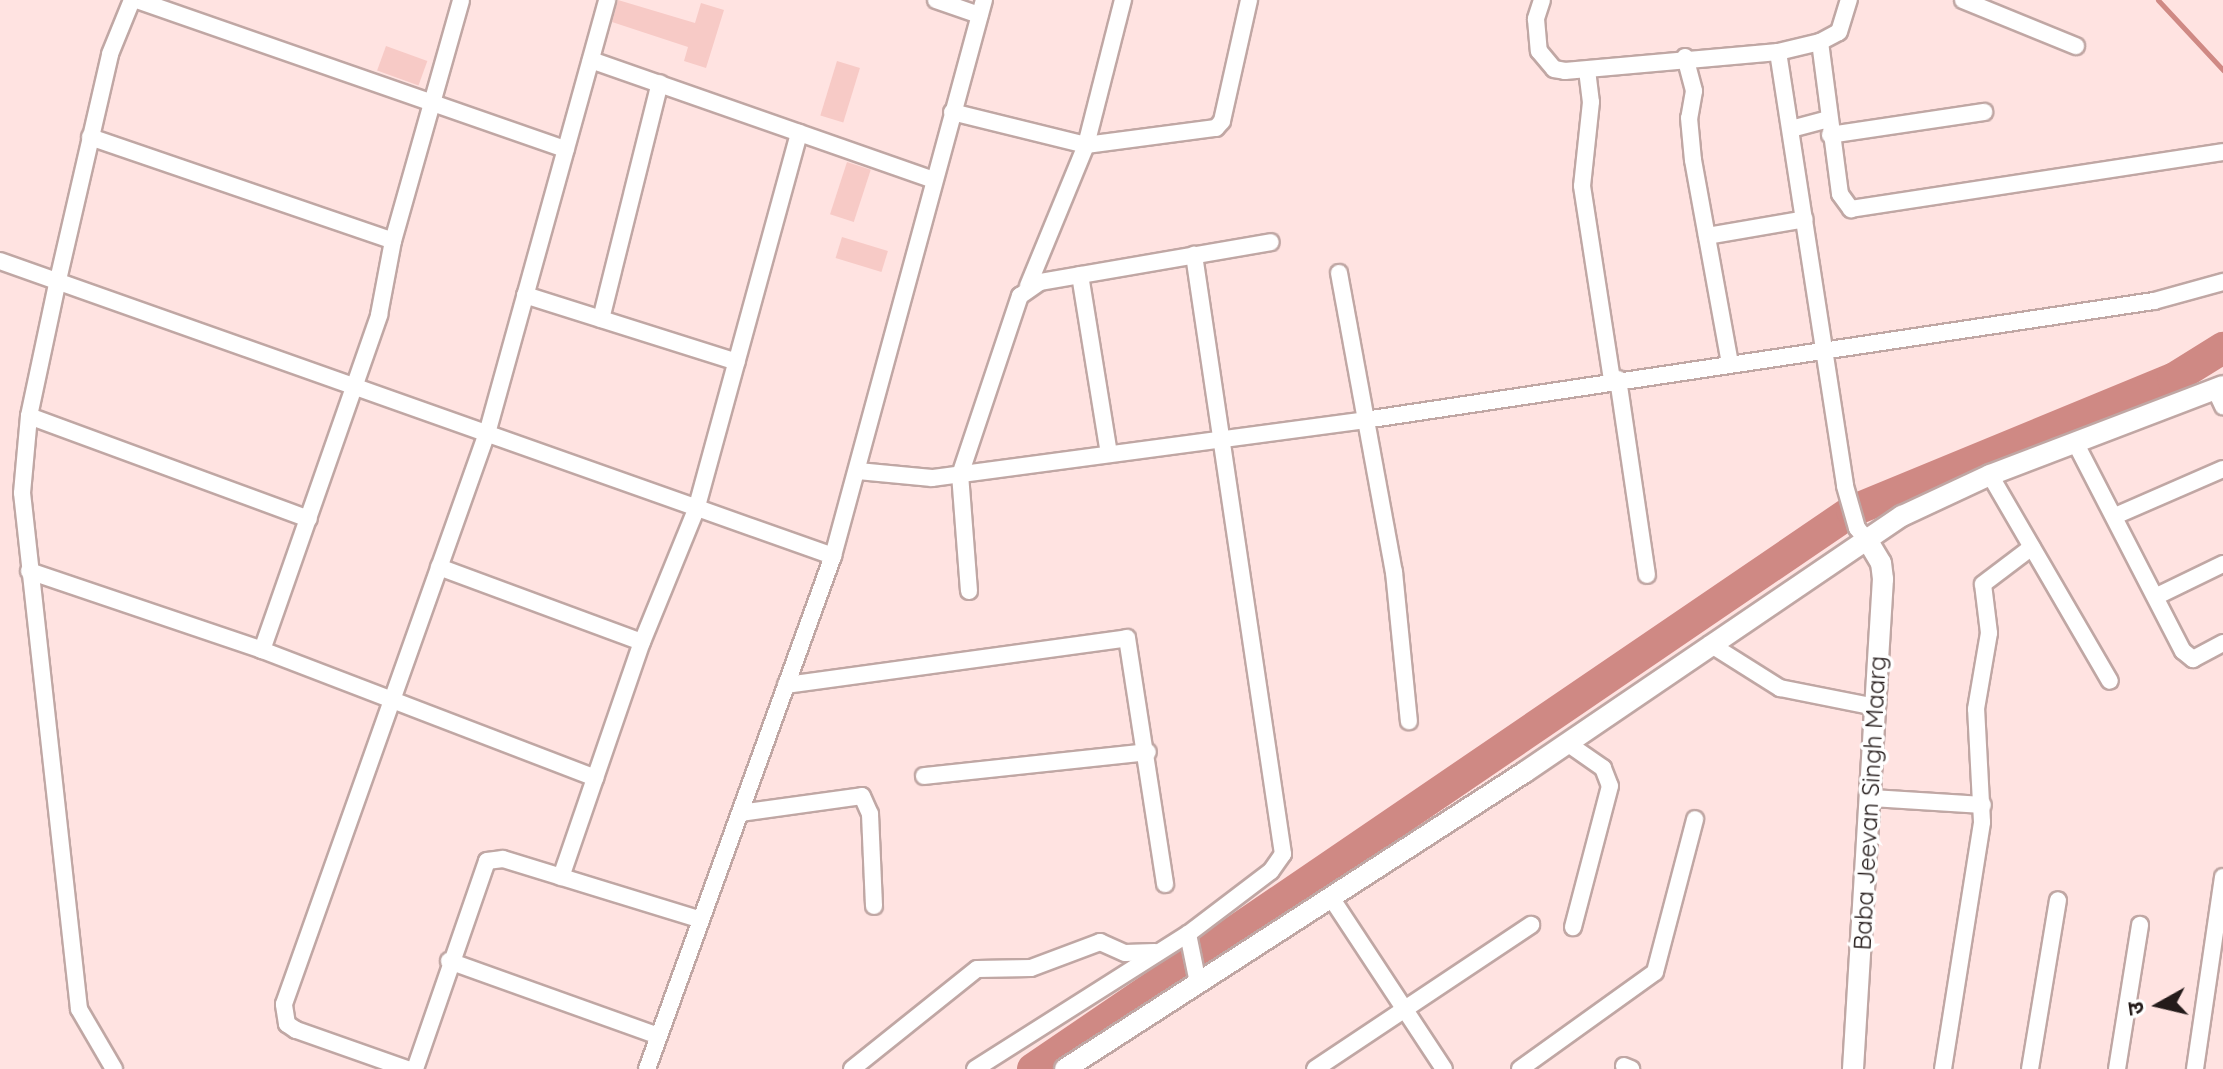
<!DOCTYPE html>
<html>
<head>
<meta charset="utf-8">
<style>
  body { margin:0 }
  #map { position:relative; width:2223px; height:1069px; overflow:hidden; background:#ffe3e1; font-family:Quicksand,"Noto Sans Devanagari",sans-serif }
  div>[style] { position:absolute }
  .stream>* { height:5px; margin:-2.5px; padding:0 2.5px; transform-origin:2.5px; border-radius:2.5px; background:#cf8984 }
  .river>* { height:32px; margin:-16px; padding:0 16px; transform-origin:16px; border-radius:16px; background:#cf8984 }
  .building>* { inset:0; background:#f7cac6; transform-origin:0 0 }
  .roads { filter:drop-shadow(2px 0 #c0a7a4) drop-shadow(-2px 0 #c0a7a4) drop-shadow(0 2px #c0a7a4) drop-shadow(0 -2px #c0a7a4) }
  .minor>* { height:16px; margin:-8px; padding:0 8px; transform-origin:8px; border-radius:8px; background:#fff }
  .tertiary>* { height:20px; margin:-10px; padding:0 10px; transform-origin:10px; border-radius:10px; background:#fff }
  span { translate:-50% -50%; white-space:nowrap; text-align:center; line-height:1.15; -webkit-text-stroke:7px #fff; paint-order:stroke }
  .street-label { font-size:24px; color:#241b1a }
  .north { position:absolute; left:2119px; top:965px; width:80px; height:80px; -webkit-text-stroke:6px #fff; paint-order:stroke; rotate:262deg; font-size:22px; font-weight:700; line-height:32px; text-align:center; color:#241b1a }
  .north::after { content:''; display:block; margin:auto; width:28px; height:36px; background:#241b1a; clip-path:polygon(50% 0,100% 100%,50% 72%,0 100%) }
</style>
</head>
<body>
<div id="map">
  <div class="stream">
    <div style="left:2158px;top:0;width:96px;rotate:47.1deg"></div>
  </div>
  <div class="river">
    <div style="left:1033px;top:1069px;width:991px;rotate:-34.27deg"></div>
    <div style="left:1852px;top:511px;width:347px;rotate:-22.4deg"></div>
    <div style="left:2173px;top:379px;width:59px;rotate:-31.8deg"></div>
  </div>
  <div class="building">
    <div style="clip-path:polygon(618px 0,695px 23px,701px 3px,724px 10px,706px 68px,684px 61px,688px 47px,612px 22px)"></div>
    <div style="left:386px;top:46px;width:44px;height:26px;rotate:20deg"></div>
    <div style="left:837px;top:61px;width:24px;height:57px;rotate:17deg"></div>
    <div style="left:847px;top:162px;width:25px;height:55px;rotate:18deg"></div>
    <div style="left:842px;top:237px;width:48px;height:22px;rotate:17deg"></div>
  </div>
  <div class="roads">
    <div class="minor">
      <div style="left:137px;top:0;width:454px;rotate:19.2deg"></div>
      <div style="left:936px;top:0;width:46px;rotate:19.2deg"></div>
      <div style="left:1542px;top:0;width:20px;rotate:108deg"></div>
      <div style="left:1536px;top:19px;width:32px;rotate:85deg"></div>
      <div style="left:1539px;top:51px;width:23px;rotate:50deg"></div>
      <div style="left:1554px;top:69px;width:11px;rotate:10deg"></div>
      <div style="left:1565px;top:71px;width:214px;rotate:-5.1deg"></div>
      <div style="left:1778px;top:52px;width:43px;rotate:-13.4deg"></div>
      <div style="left:1820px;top:42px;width:21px;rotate:-28deg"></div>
      <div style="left:1839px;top:32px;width:34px;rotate:-73deg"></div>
      <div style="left:1963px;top:0;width:122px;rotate:22.2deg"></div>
      <div style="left:1820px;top:42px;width:153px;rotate:82.5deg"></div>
      <div style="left:1840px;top:194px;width:19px;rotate:54deg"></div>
      <div style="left:1851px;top:209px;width:376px;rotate:-8.7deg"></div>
      <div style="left:1778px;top:52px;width:439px;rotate:81.2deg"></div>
      <div style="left:1845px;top:486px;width:44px;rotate:74.1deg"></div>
      <div style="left:1857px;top:528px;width:17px;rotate:50deg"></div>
      <div style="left:1685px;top:57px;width:35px;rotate:75deg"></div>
      <div style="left:1694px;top:91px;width:27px;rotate:100deg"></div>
      <div style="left:1689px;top:118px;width:42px;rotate:84.6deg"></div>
      <div style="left:1693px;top:160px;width:206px;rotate:79.7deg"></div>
      <div style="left:591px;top:60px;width:362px;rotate:19.3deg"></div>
      <div style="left:1587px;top:70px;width:32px;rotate:83deg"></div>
      <div style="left:1591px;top:102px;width:84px;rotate:96.1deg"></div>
      <div style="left:1582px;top:186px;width:195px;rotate:81.2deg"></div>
      <div style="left:952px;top:112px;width:138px;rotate:13.8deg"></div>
      <div style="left:1086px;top:145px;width:131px;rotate:-7.5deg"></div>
      <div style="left:1216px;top:128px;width:9px;rotate:-49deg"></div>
      <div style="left:1222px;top:121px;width:124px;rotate:-77.4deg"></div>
      <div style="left:1791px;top:129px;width:38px;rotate:-15deg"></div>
      <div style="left:1830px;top:135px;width:156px;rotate:-8.5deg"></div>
      <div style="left:90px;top:137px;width:320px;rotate:18.9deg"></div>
      <div style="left:1707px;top:236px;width:99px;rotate:-9.8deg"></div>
      <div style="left:0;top:261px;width:884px;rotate:19.5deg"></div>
      <div style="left:833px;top:556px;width:576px;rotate:-74.81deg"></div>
      <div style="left:1339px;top:273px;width:304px;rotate:79.6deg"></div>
      <div style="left:1394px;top:572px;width:150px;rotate:84.3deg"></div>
      <div style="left:1080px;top:275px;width:181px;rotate:80.8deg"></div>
      <div style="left:1028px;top:286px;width:152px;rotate:-67.6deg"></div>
      <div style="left:1086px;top:145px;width:150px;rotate:-75.7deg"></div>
      <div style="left:525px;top:295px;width:222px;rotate:17.5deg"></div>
      <div style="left:601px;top:319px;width:243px;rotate:-76deg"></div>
      <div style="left:1618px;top:379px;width:198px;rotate:81.6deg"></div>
      <div style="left:2216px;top:391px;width:17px;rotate:65deg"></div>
      <div style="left:29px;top:416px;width:298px;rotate:20.2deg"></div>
      <div style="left:2076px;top:444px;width:233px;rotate:62.7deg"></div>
      <div style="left:2183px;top:651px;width:13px;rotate:39deg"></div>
      <div style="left:2193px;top:659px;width:34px;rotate:-28deg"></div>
      <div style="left:858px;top:471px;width:74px;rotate:5.4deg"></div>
      <div style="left:932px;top:478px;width:437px;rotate:-7.6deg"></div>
      <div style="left:1365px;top:420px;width:798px;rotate:-8.58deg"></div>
      <div style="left:2154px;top:301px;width:72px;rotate:-15.4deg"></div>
      <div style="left:1990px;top:475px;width:238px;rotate:59.8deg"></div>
      <div style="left:2115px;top:516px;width:118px;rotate:-23.5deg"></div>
      <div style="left:439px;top:567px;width:216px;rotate:20.3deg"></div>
      <div style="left:29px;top:571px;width:246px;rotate:18.7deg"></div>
      <div style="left:262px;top:650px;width:357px;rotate:21deg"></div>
      <div style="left:969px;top:591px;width:116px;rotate:-94.4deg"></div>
      <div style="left:960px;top:475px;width:189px;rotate:-71.5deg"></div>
      <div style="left:1020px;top:296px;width:24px;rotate:-35deg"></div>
      <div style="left:1040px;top:282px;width:234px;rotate:-9.8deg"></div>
      <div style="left:2157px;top:596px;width:73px;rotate:-25.9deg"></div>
      <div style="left:1710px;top:644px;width:83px;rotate:32.2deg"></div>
      <div style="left:1780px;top:688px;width:98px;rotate:11.2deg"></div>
      <div style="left:262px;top:650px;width:355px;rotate:-70.7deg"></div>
      <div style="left:379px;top:315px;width:75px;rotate:-79.3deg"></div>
      <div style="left:393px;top:241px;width:250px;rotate:-74.2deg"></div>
      <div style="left:786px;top:685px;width:344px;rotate:-7.8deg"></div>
      <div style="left:1127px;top:638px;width:249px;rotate:81.2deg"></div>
      <div style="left:1567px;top:743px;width:44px;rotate:34.8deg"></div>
      <div style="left:1603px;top:768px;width:19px;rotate:69deg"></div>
      <div style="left:1610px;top:786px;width:146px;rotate:104.7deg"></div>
      <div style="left:924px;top:776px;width:225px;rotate:-6.1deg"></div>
      <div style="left:1872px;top:798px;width:111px;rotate:3.6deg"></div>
      <div style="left:740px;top:813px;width:123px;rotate:-7.9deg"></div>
      <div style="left:862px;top:796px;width:20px;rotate:66deg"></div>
      <div style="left:870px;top:814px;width:92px;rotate:87.5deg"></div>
      <div style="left:561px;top:877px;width:249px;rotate:-71deg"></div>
      <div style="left:642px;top:642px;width:143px;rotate:-67.8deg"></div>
      <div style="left:696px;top:510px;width:391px;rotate:-74.7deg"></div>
      <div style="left:1330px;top:896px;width:207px;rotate:56.6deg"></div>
      <div style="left:1188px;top:934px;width:50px;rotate:78.5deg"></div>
      <div style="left:449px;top:961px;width:222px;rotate:19.7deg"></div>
      <div style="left:1624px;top:1066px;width:8px;rotate:23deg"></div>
      <div style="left:114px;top:1069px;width:69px;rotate:-120.3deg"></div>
      <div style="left:79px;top:1009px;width:519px;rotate:-96.3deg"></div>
      <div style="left:22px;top:493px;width:77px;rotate:-84.8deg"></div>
      <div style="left:29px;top:416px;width:139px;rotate:-78deg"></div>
      <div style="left:58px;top:280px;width:232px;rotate:-77deg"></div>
      <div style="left:110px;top:54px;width:58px;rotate:-67.8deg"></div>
      <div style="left:407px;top:1069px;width:118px;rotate:-160.6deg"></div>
      <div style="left:296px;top:1030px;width:11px;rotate:-146deg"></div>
      <div style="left:287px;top:1024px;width:20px;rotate:-99deg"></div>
      <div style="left:284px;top:1004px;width:609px;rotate:-70.43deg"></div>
      <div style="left:488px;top:430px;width:446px;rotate:-74.5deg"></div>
      <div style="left:415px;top:1069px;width:220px;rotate:-70.9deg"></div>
      <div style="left:487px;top:861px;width:16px;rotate:-7deg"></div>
      <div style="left:503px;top:859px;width:207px;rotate:17.1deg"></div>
      <div style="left:647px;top:1069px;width:546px;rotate:-70.07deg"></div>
      <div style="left:852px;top:1069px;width:160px;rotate:-38.7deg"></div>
      <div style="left:977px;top:969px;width:54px;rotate:-1.1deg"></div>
      <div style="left:1031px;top:968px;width:74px;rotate:-20.6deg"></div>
      <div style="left:1100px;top:942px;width:27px;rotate:24deg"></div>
      <div style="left:1125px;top:953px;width:30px;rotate:-2deg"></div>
      <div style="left:975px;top:1069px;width:252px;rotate:-32.4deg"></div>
      <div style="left:1188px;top:934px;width:104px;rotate:-37.2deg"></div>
      <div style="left:1271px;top:871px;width:21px;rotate:-55deg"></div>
      <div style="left:1283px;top:854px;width:606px;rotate:-98.45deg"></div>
      <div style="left:1315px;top:1069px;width:260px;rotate:-33.7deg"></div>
      <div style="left:1520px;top:1069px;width:166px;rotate:-35.7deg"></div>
      <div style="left:1655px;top:972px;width:158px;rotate:-75.3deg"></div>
      <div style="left:1943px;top:1069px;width:250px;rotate:-81deg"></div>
      <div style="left:1982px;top:822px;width:113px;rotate:-93deg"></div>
      <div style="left:1976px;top:709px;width:77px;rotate:-80.3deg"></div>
      <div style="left:1989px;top:633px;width:49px;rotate:-97deg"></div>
      <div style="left:1983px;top:584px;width:61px;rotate:-37.1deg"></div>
      <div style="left:2030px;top:1069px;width:171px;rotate:-80.6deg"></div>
      <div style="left:2117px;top:1069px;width:146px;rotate:-80.9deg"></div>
      <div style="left:2195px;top:1069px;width:194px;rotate:-81.7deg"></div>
    </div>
    <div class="tertiary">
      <div style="left:1065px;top:1069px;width:548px;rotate:-32.85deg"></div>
      <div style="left:1525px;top:772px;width:456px;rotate:-34.2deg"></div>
      <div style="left:1902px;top:516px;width:97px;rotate:-25deg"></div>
      <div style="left:1990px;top:475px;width:249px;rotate:-20.9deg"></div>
      <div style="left:1853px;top:1069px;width:491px;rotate:-86.5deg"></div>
      <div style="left:1883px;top:579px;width:16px;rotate:-97deg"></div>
      <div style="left:1881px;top:563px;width:26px;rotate:-121deg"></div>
    </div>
  </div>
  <div class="street-label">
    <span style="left:1870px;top:803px;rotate:-87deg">Baba Jeevan Singh Maarg</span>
  </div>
  <div class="north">उ</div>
</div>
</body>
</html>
